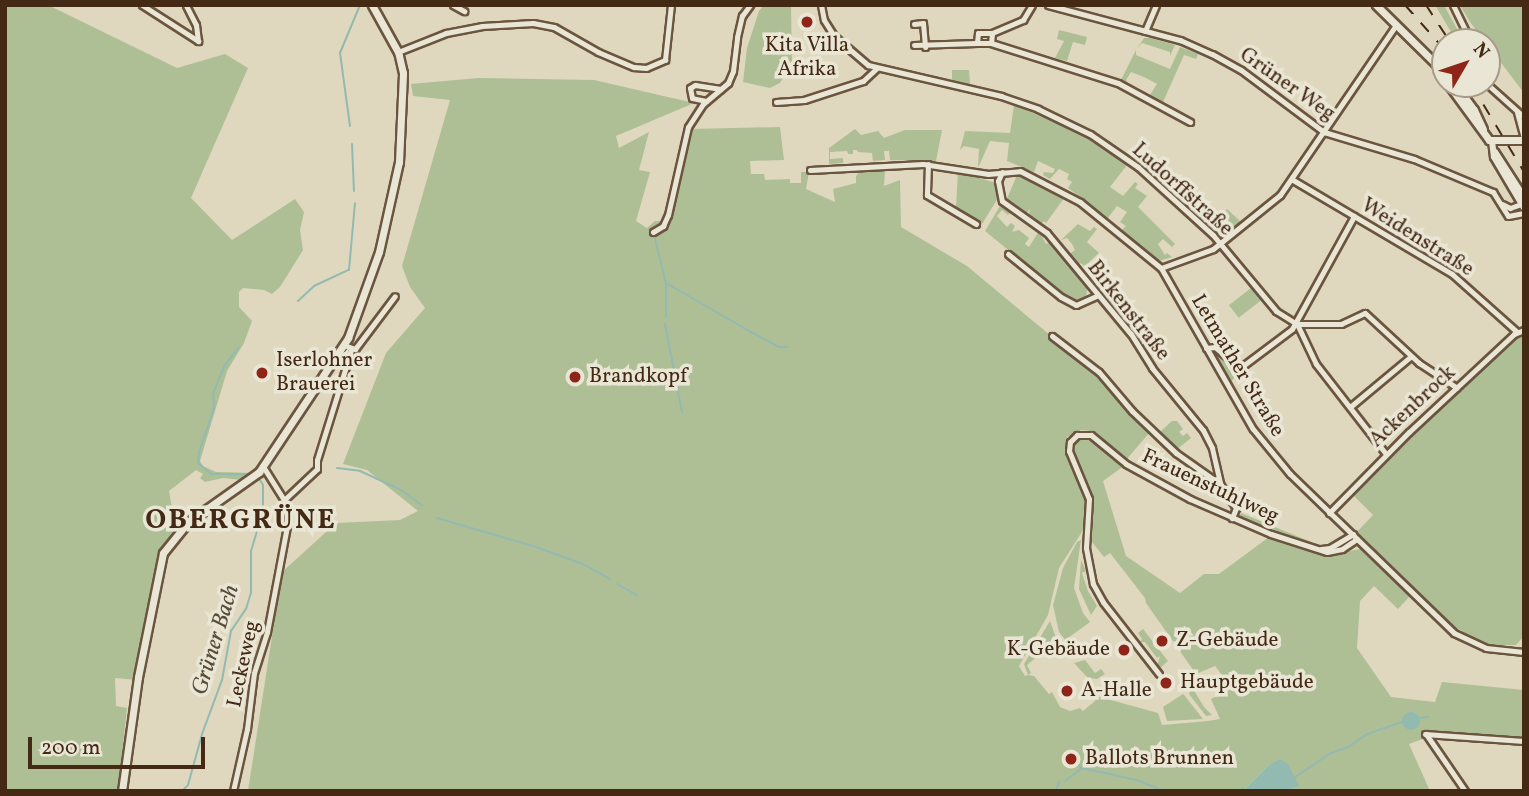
<!DOCTYPE html>
<html>
<head>
<meta charset="utf-8">
<style>
  body { margin:0 }
  #map { position:relative; width:1529px; height:796px; overflow:hidden; background:#dfd8be; font-family:Vollkorn,serif }
  div>[style] { position:absolute }
  .green>* { inset:0; background:#aebf95; transform-origin:0 0 }
  .water>* { inset:0; background:#93bab1 }
  .round { border-radius:50% }
  .stream>* { height:2px; margin:-1px; padding:0 1px; transform-origin:1px; border-radius:1px; background:#93bab1 }
  .roads { filter:drop-shadow(2px 0 #6b553f) drop-shadow(-2px 0 #6b553f) drop-shadow(0 2px #6b553f) drop-shadow(0 -2px #6b553f) }
  .minor>* { height:5px; margin:-2.5px; padding:0 2.5px; transform-origin:2.5px; border-radius:2.5px; background:#eae6d5 }
  .tertiary>* { height:6px; margin:-3px; padding:0 3px; transform-origin:3px; border-radius:3px; background:#eae6d5 }
  .secondary>* { height:7px; margin:-3.5px; padding:0 3.5px; transform-origin:3.5px; border-radius:3.5px; background:#eae6d5 }
  .rail>* { height:2px; margin-top:-1px; transform-origin:0; background:repeating-linear-gradient(90deg,#442915 0 12px,transparent 0 24px) }
  .dots>* { width:19px; height:19px; translate:-50% -50%; box-sizing:border-box; border:4px solid #eae6d5; border-radius:50% }
  span { translate:-50% -50%; white-space:nowrap; text-align:center; line-height:1.15; -webkit-text-stroke:7px #eae6d5; paint-order:stroke }
  .poi-label { font-size:21px; color:#442915 }
  .left { translate:0 -50%; text-align:left }
  .right { translate:-100% -50%; text-align:right }
  .street-label { font-size:21px; color:#442915 }
  .water-label { font-size:23px; color:#584d3c; font-style:italic }
  .district-label { font-size:28px; color:#442915; font-weight:700; letter-spacing:2px }
  .frame { position:absolute; inset:0; border:7px solid #442915; pointer-events:none }
  .north { position:absolute; left:1431px; top:28px; width:70px; height:70px; box-sizing:border-box; background:#eae6d5; border:2px solid #a89a88; border-radius:50%; rotate:51deg; font-size:19px; font-weight:700; line-height:28px; text-align:center; color:#442915 }
  .north::after { content:''; display:block; margin:auto; width:24px; height:32px; background:#8f2418; clip-path:polygon(50% 0,100% 100%,50% 72%,0 100%) }
  .scale { position:absolute; left:28px; top:737px; width:177px; height:32px; box-sizing:border-box; border:4px solid #442915; border-top:0; padding-left:9px; font-size:21px; line-height:24px; white-space:nowrap; color:#442915; -webkit-text-stroke:5px #eae6d5; paint-order:stroke }
</style>
</head>
<body>
<div id="map">
  <div class="green">
    <div style="clip-path:polygon(5px 5px,48px 5px,177px 68px,225px 54px,248px 68px,191px 198px,232px 240px,295px 199px,304px 212px,300px 230px,303px 250px,280px 287px,272px 294px,264px 290px,243px 288px,239px 292px,239px 307px,252px 321px,244px 343px,227px 371px,200px 461px,203px 466px,216px 472px,256px 473px,242px 480px,223px 478px,205px 482px,200px 478px,203px 474px,196px 470px,169px 491px,176px 532px,165px 546px,137px 680px,115px 678px,116px 706px,127px 708px,118px 791px,5px 791px)"></div>
    <div style="clip-path:polygon(764px 5px,791px 5px,792px 64px,780px 83px,770px 88px,743px 82px,747px 48px,759px 11px)"></div>
    <div style="clip-path:polygon(1435px 5px,1444px 5px,1464px 42px,1457px 42px)"></div>
    <div style="clip-path:polygon(1460px 5px,1524px 5px,1524px 93px,1470px 22px)"></div>
    <div style="clip-path:polygon(1059px 30px,1087px 37px,1085px 45px,1073px 42px,1067px 61px,1055px 58px,1064px 41px,1057px 39px)"></div>
    <div style="clip-path:polygon(1144px 38px,1151px 38px,1175px 45px,1170px 56px,1170px 52px,1142px 43px,1137px 49px)"></div>
    <div style="clip-path:polygon(1180px 47px,1198px 54px,1196px 59px,1184px 55px,1163px 102px,1150px 95px,1157px 84px,1146px 78px,1131px 72px,1126px 80px,1130px 87px,1120px 82px,1136px 50px,1136px 55px,1170px 69px)"></div>
    <div style="clip-path:polygon(952px 70px,969px 70px,970px 84px,952px 80px)"></div>
    <div style="clip-path:polygon(478px 78px,594px 80px,694px 103px,616px 136px,619px 148px,649px 132px,639px 170px,650px 172px,636px 221px,647px 228px,655px 221px,669px 221px,691px 129px,780px 127px,784px 160px,750px 161px,751px 174px,764px 174px,765px 180px,790px 179px,790px 183px,801px 183px,801px 172px,809px 172px,806px 189px,835px 202px,833px 189px,856px 183px,856px 176px,860px 171px,885px 170px,884px 186px,900px 180px,901px 227px,967px 266px,1098px 375px,1150px 432px,1126px 460px,1094px 431px,1081px 430px,1067px 437px,1067px 458px,1086px 495px,1085px 527px,1059px 568px,1048px 615px,1019px 666px,1025px 676px,1028px 675px,1024px 664px,1050px 621px,1056px 638px,1038px 652px,1039px 655px,1027px 665px,1031px 673px,1028px 675px,1034px 676px,1049px 694px,1052px 692px,1060px 707px,1070px 711px,1080px 708px,1083px 711px,1095px 701px,1096px 696px,1158px 713px,1162px 725px,1208px 721px,1220px 719px,1211px 699px,1217px 696px,1228px 683px,1215px 666px,1196px 674px,1146px 603px,1145px 598px,1110px 553px,1104px 557px,1092px 542px,1093px 505px,1073px 452px,1074px 445px,1083px 438px,1098px 444px,1124px 466px,1103px 481px,1126px 556px,1180px 593px,1204px 574px,1219px 574px,1269px 537px,1328px 555px,1360px 549px,1410px 596px,1398px 609px,1374px 586px,1360px 601px,1357px 648px,1391px 697px,1435px 702px,1442px 682px,1524px 690px,1524px 744px,1428px 737px,1409px 744px,1430px 791px,1285px 791px,1298px 786px,1291px 773px,1269px 765px,1243px 791px,248px 791px,282px 572px,336px 523px,400px 520px,418px 511px,367px 470px,343px 464px,386px 353px,425px 308px,410px 287px,402px 266px,450px 100px,413px 96px,411px 84px)"></div>
    <div style="clip-path:polygon(1014px 105px,1079px 133px,1127px 165px,1110px 187px,1123px 196px,1135px 182px,1138px 184px,1135px 188px,1147px 196px,1138px 207px,1175px 244px,1172px 247px,1163px 239px,1158px 244px,1165px 255px,1167px 253px,1172px 257px,1159px 261px,1122px 230px,1126px 226px,1120px 222px,1127px 212px,1117px 206px,1108px 218px,1068px 188px,1072px 182px,1067px 179px,1069px 174px,1059px 169px,1050px 179px,1043px 175px,1044px 172px,1053px 173px,1055px 169px,1038px 161px,1034px 172px,1007px 161px,1009px 143px,990px 141px,978px 168px,979px 149px,964px 146px,960px 150px,965px 131px,1010px 133px)"></div>
    <div style="clip-path:polygon(855px 129px,861px 135px,878px 131px,884px 138px,905px 130px,942px 130px,936px 161px,890px 160px,889px 151px,884px 151px,885px 160px,873px 161px,872px 153px,858px 152px,857px 150px,853px 150px,853px 154px,848px 154px,847px 151px,830px 152px,830px 159px,843px 158px,843px 163px,829px 164px,829px 148px)"></div>
    <div style="clip-path:polygon(958px 172px,996px 183px,998px 198px,982px 224px,956px 207px)"></div>
    <div style="clip-path:polygon(1017px 175px,1065px 197px,1046px 223px,1044px 221px,1041px 224px,1029px 214px,1030px 209px,1027px 213px,1006px 201px)"></div>
    <div style="clip-path:polygon(1000px 206px,1011px 212px,1008px 215px,1002px 210px,997px 216px,1007px 227px,1011px 223px,1015px 226px,1012px 232px,1019px 230px,1029px 238px,1025px 244px,1029px 247px,1039px 231px,1046px 244px,1049px 242px,1087px 288px,1086px 299px,1076px 301px,1062px 294px,985px 231px)"></div>
    <div style="clip-path:polygon(1227px 209px,1241px 222px,1222px 235px,1213px 229px)"></div>
    <div style="clip-path:polygon(1078px 224px,1090px 231px,1094px 227px,1097px 229px,1087px 242px,1099px 253px,1085px 266px,1080px 263px,1077px 266px,1068px 255px,1075px 250px,1072px 244px,1067px 238px,1061px 240px)"></div>
    <div style="left:1251px;top:288px;width:16px;height:28px;rotate:52deg"></div>
    <div style="clip-path:polygon(1517px 333px,1524px 334px,1524px 636px,1516px 645px,1492px 645px,1475px 640px,1459px 629px,1454px 631px,1354px 535px,1373px 515px,1350px 492px)"></div>
    <div style="clip-path:polygon(1214px 352px,1241px 372px,1231px 381px)"></div>
    <div style="clip-path:polygon(1172px 421px,1177px 421px,1183px 429px,1179px 432px,1183px 436px,1187px 433px,1191px 438px,1176px 450px,1159px 433px)"></div>
    <div style="clip-path:polygon(1241px 513px,1321px 546px,1239px 518px)"></div>
    <div style="clip-path:polygon(1081px 540px,1074px 588px,1083px 613px,1090px 622px,1068px 638px,1079px 657px,1059px 632px,1053px 605px,1063px 568px,1077px 542px)"></div>
    <div style="clip-path:polygon(1081px 560px,1086px 571px,1082px 573px,1088px 591px,1097px 606px,1091px 615px,1079px 589px)"></div>
    <div style="clip-path:polygon(1143px 629px,1168px 661px,1160px 668px,1157px 666px,1160px 656px,1157px 658px,1145px 642px,1140px 642px,1142px 639px,1138px 633px)"></div>
    <div style="clip-path:polygon(1085px 660px,1095px 673px,1101px 669px,1105px 674px,1097px 679px,1088px 678px,1074px 663px)"></div>
    <div style="clip-path:polygon(1192px 687px,1204px 707px,1212px 715px,1206px 716px,1189px 694px)"></div>
    <div style="clip-path:polygon(1183px 694px,1185px 696px,1203px 719px,1167px 721px,1163px 707px)"></div>
  </div>
  <div class="water">
    <div class="round" style="left:1402px;top:712px;width:18px;height:18px"></div>
    <div style="clip-path:polygon(1280px 759px,1288px 764px,1299px 786px,1285px 791px,1243px 791px,1269px 765px)"></div>
  </div>
  <div class="stream">
    <div style="left:350px;top:126px;width:74px;rotate:-97.8deg"></div>
    <div style="left:340px;top:53px;width:52px;rotate:-67.4deg"></div>
    <div style="left:352px;top:144px;width:47px;rotate:87.6deg"></div>
    <div style="left:655px;top:239px;width:45px;rotate:76deg"></div>
    <div style="left:666px;top:283px;width:98px;rotate:30deg"></div>
    <div style="left:751px;top:332px;width:32px;rotate:28deg"></div>
    <div style="left:779px;top:347px;width:8px"></div>
    <div style="left:298px;top:301px;width:22px;rotate:-43deg"></div>
    <div style="left:314px;top:286px;width:38px;rotate:-25deg"></div>
    <div style="left:349px;top:270px;width:67px;rotate:-84.9deg"></div>
    <div style="left:666px;top:317px;width:34px;rotate:-90deg"></div>
    <div style="left:665px;top:324px;width:90px;rotate:79.1deg"></div>
    <div style="left:239px;top:347px;width:23px;rotate:128deg"></div>
    <div style="left:225px;top:365px;width:30px;rotate:113deg"></div>
    <div style="left:213px;top:393px;width:15px;rotate:86deg"></div>
    <div style="left:214px;top:408px;width:46px;rotate:108.8deg"></div>
    <div style="left:199px;top:452px;width:11px;rotate:95deg"></div>
    <div style="left:198px;top:463px;width:17px;rotate:40deg"></div>
    <div style="left:211px;top:474px;width:42px"></div>
    <div style="left:337px;top:468px;width:23px;rotate:7deg"></div>
    <div style="left:360px;top:471px;width:45px;rotate:24.9deg"></div>
    <div style="left:401px;top:490px;width:26px;rotate:36deg"></div>
    <div style="left:274px;top:489px;width:14px;rotate:60deg"></div>
    <div style="left:294px;top:494px;width:23px;rotate:-40deg"></div>
    <div style="left:437px;top:518px;width:103px;rotate:16.3deg"></div>
    <div style="left:536px;top:547px;width:50px;rotate:19.9deg"></div>
    <div style="left:583px;top:564px;width:31px;rotate:29deg"></div>
    <div style="left:617px;top:584px;width:23px;rotate:29deg"></div>
    <div style="left:1420px;top:718px;width:8px;rotate:-7deg"></div>
    <div style="left:1071px;top:759px;width:14px;rotate:39deg"></div>
    <div style="left:1082px;top:768px;width:56px;rotate:12.3deg"></div>
    <div style="left:1137px;top:780px;width:29px;rotate:22deg"></div>
    <div style="left:1294px;top:778px;width:42px;rotate:-34.4deg"></div>
    <div style="left:1329px;top:754px;width:20px;rotate:-20deg"></div>
    <div style="left:1348px;top:747px;width:23px;rotate:-34deg"></div>
    <div style="left:1367px;top:734px;width:37px;rotate:-19deg"></div>
    <div style="left:1065px;top:781px;width:20px;rotate:-37deg"></div>
    <div style="left:182px;top:791px;width:8px;rotate:-45deg"></div>
    <div style="left:188px;top:785px;width:53px;rotate:-74.6deg"></div>
    <div style="left:202px;top:734px;width:58px;rotate:-69.7deg"></div>
    <div style="left:222px;top:680px;width:50px;rotate:-79.6deg"></div>
    <div style="left:231px;top:631px;width:27px;rotate:-56deg"></div>
    <div style="left:246px;top:609px;width:17px;rotate:-73deg"></div>
    <div style="left:251px;top:593px;width:42px;rotate:-90deg"></div>
    <div style="left:251px;top:551px;width:42px;rotate:-73.3deg"></div>
    <div style="left:263px;top:511px;width:26px;rotate:-90deg"></div>
    <div style="left:263px;top:485px;width:9px;rotate:-122deg"></div>
    <div style="left:1056px;top:791px;width:10px;rotate:-73deg"></div>
    <div style="left:1239px;top:791px;width:5px;rotate:-37deg"></div>
  </div>
  <div class="roads">
    <div class="minor">
      <div style="left:142px;top:5px;width:67px;rotate:32.7deg"></div>
      <div style="left:198px;top:41px;width:16px;rotate:-97deg"></div>
      <div style="left:196px;top:25px;width:22px;rotate:-117deg"></div>
      <div style="left:453px;top:5px;width:13px;rotate:29deg"></div>
      <div style="left:821px;top:5px;width:15px;rotate:79deg"></div>
      <div style="left:824px;top:20px;width:19px;rotate:58deg"></div>
      <div style="left:834px;top:36px;width:45px;rotate:40.5deg"></div>
      <div style="left:868px;top:65px;width:137px;rotate:13.1deg"></div>
      <div style="left:1001px;top:96px;width:39px;rotate:19deg"></div>
      <div style="left:1038px;top:109px;width:58px;rotate:25.7deg"></div>
      <div style="left:1090px;top:134px;width:58px;rotate:34.5deg"></div>
      <div style="left:1138px;top:167px;width:101px;rotate:42.2deg"></div>
      <div style="left:1213px;top:235px;width:99px;rotate:50.3deg"></div>
      <div style="left:1276px;top:311px;width:25px;rotate:32deg"></div>
      <div style="left:1297px;top:324px;width:44px;rotate:64.6deg"></div>
      <div style="left:1316px;top:364px;width:114px;rotate:52.1deg"></div>
      <div style="left:1048px;top:5px;width:137px;rotate:14.9deg"></div>
      <div style="left:1180px;top:40px;width:35px;rotate:24deg"></div>
      <div style="left:1212px;top:54px;width:33px;rotate:29deg"></div>
      <div style="left:1241px;top:70px;width:104px;rotate:36.8deg"></div>
      <div style="left:1324px;top:132px;width:94px;rotate:16.7deg"></div>
      <div style="left:1414px;top:159px;width:86px;rotate:22.7deg"></div>
      <div style="left:1493px;top:192px;width:28px;rotate:58deg"></div>
      <div style="left:1508px;top:216px;width:16px;rotate:-11deg"></div>
      <div style="left:1453px;top:5px;width:41px;rotate:64.1deg"></div>
      <div style="left:914px;top:24px;width:9px;rotate:-6deg"></div>
      <div style="left:923px;top:23px;width:24px;rotate:85deg"></div>
      <div style="left:1145px;top:31px;width:28px;rotate:-67deg"></div>
      <div style="left:992px;top:33px;width:14px;rotate:180deg"></div>
      <div style="left:978px;top:33px;width:10px;rotate:96deg"></div>
      <div style="left:977px;top:43px;width:14px"></div>
      <div style="left:991px;top:43px;width:10px;rotate:-84deg"></div>
      <div style="left:992px;top:33px;width:34px;rotate:-23deg"></div>
      <div style="left:1023px;top:20px;width:17px;rotate:-59deg"></div>
      <div style="left:991px;top:43px;width:133px;rotate:17.5deg"></div>
      <div style="left:1118px;top:83px;width:82px;rotate:28.4deg"></div>
      <div style="left:914px;top:45px;width:63px;rotate:-1.8deg"></div>
      <div style="left:398px;top:52px;width:52px;rotate:-21.6deg"></div>
      <div style="left:446px;top:33px;width:37px;rotate:-11deg"></div>
      <div style="left:482px;top:26px;width:51px;rotate:-3.4deg"></div>
      <div style="left:533px;top:23px;width:21px;rotate:11deg"></div>
      <div style="left:554px;top:27px;width:51px;rotate:29.6deg"></div>
      <div style="left:598px;top:52px;width:39px;rotate:23deg"></div>
      <div style="left:634px;top:67px;width:12px;rotate:5deg"></div>
      <div style="left:646px;top:68px;width:21px;rotate:-23deg"></div>
      <div style="left:665px;top:60px;width:55px;rotate:-83.8deg"></div>
      <div style="left:1487px;top:84px;width:50px;rotate:41.7deg"></div>
      <div style="left:706px;top:101px;width:14px;rotate:-168deg"></div>
      <div style="left:692px;top:98px;width:10px;rotate:-101deg"></div>
      <div style="left:690px;top:88px;width:6px;rotate:-31deg"></div>
      <div style="left:695px;top:85px;width:26px;rotate:9deg"></div>
      <div style="left:776px;top:102px;width:28px;rotate:-4deg"></div>
      <div style="left:804px;top:100px;width:62px;rotate:-17.9deg"></div>
      <div style="left:863px;top:81px;width:19px;rotate:-43deg"></div>
      <div style="left:1517px;top:112px;width:27px;rotate:75deg"></div>
      <div style="left:928px;top:164px;width:31px;rotate:92deg"></div>
      <div style="left:927px;top:195px;width:57px;rotate:30.6deg"></div>
      <div style="left:810px;top:170px;width:113px;rotate:-3deg"></div>
      <div style="left:923px;top:164px;width:66px;rotate:8.7deg"></div>
      <div style="left:988px;top:174px;width:32px;rotate:-5deg"></div>
      <div style="left:1020px;top:171px;width:68px;rotate:27.3deg"></div>
      <div style="left:1080px;top:202px;width:104px;rotate:39.2deg"></div>
      <div style="left:1002px;top:172px;width:10px;rotate:114deg"></div>
      <div style="left:998px;top:181px;width:20px;rotate:79deg"></div>
      <div style="left:1002px;top:201px;width:55px;rotate:35.4deg"></div>
      <div style="left:1047px;top:233px;width:131px;rotate:50.3deg"></div>
      <div style="left:1131px;top:334px;width:40px;rotate:58deg"></div>
      <div style="left:1152px;top:368px;width:80px;rotate:50.6deg"></div>
      <div style="left:1203px;top:430px;width:20px;rotate:63deg"></div>
      <div style="left:1212px;top:448px;width:37px;rotate:77deg"></div>
      <div style="left:1293px;top:180px;width:185px;rotate:30.6deg"></div>
      <div style="left:1452px;top:274px;width:87px;rotate:41.7deg"></div>
      <div style="left:1502px;top:204px;width:9px;rotate:27deg"></div>
      <div style="left:1510px;top:208px;width:15px;rotate:-20deg"></div>
      <div style="left:653px;top:232px;width:12px;rotate:-31deg"></div>
      <div style="left:663px;top:226px;width:12px;rotate:-66deg"></div>
      <div style="left:668px;top:215px;width:90px;rotate:-77.2deg"></div>
      <div style="left:688px;top:127px;width:27px;rotate:-57deg"></div>
      <div style="left:703px;top:104px;width:33px;rotate:-40deg"></div>
      <div style="left:728px;top:83px;width:13px;rotate:-67deg"></div>
      <div style="left:733px;top:71px;width:34px;rotate:-83deg"></div>
      <div style="left:737px;top:37px;width:22px;rotate:-77deg"></div>
      <div style="left:742px;top:16px;width:14px;rotate:-54deg"></div>
      <div style="left:1008px;top:254px;width:68px;rotate:39.1deg"></div>
      <div style="left:1061px;top:297px;width:17px;rotate:28deg"></div>
      <div style="left:1076px;top:305px;width:24px;rotate:-24deg"></div>
      <div style="left:1161px;top:268px;width:185px;rotate:60.3deg"></div>
      <div style="left:1253px;top:429px;width:58px;rotate:50.6deg"></div>
      <div style="left:1290px;top:474px;width:228px;rotate:44.1deg"></div>
      <div style="left:1454px;top:633px;width:35px;rotate:25deg"></div>
      <div style="left:1486px;top:648px;width:38px;rotate:6deg"></div>
      <div style="left:1161px;top:268px;width:55px;rotate:-20.1deg"></div>
      <div style="left:1213px;top:249px;width:86px;rotate:-38.9deg"></div>
      <div style="left:1280px;top:195px;width:206px;rotate:-55.7deg"></div>
      <div style="left:1297px;top:324px;width:44px"></div>
      <div style="left:1341px;top:324px;width:26px;rotate:-25deg"></div>
      <div style="left:1365px;top:313px;width:74px;rotate:42.8deg"></div>
      <div style="left:1419px;top:363px;width:45px;rotate:33.3deg"></div>
      <div style="left:1052px;top:336px;width:59px;rotate:37.5deg"></div>
      <div style="left:1099px;top:372px;width:51px;rotate:49.8deg"></div>
      <div style="left:1132px;top:411px;width:61px;rotate:43.7deg"></div>
      <div style="left:1176px;top:453px;width:54px;rotate:35.2deg"></div>
      <div style="left:1220px;top:484px;width:29px;rotate:56deg"></div>
      <div style="left:1236px;top:508px;width:11px;rotate:112deg"></div>
      <div style="left:344px;top:345px;width:12px;rotate:20deg"></div>
      <div style="left:355px;top:349px;width:66px;rotate:-53deg"></div>
      <div style="left:1206px;top:348px;width:9px;rotate:-6deg"></div>
      <div style="left:1215px;top:347px;width:33px;rotate:40deg"></div>
      <div style="left:1240px;top:368px;width:65px;rotate:-36.9deg"></div>
      <div style="left:1292px;top:329px;width:129px;rotate:-61.2deg"></div>
      <div style="left:1350px;top:407px;width:78px;rotate:-39.8deg"></div>
      <div style="left:284px;top:500px;width:45px;rotate:-43.2deg"></div>
      <div style="left:317px;top:469px;width:9px;rotate:-90deg"></div>
      <div style="left:317px;top:460px;width:115px;rotate:-72.8deg"></div>
      <div style="left:1329px;top:513px;width:114px;rotate:-45.4deg"></div>
      <div style="left:1409px;top:432px;width:144px;rotate:-43deg"></div>
      <div style="left:1514px;top:334px;width:11px;rotate:-22deg"></div>
      <div style="left:1321px;top:549px;width:9px;rotate:-6deg"></div>
      <div style="left:1330px;top:548px;width:27px;rotate:-31deg"></div>
      <div style="left:1159px;top:674px;width:91px;rotate:-127.9deg"></div>
      <div style="left:1103px;top:602px;width:21px;rotate:-119deg"></div>
      <div style="left:1093px;top:584px;width:37px;rotate:-101deg"></div>
      <div style="left:1086px;top:548px;width:49px;rotate:-86.5deg"></div>
      <div style="left:1089px;top:499px;width:52px;rotate:-112.6deg"></div>
      <div style="left:1069px;top:451px;width:9px;rotate:-84deg"></div>
      <div style="left:1070px;top:442px;width:10px;rotate:-45deg"></div>
      <div style="left:1077px;top:435px;width:14px"></div>
      <div style="left:1091px;top:435px;width:45px;rotate:39.6deg"></div>
      <div style="left:1126px;top:464px;width:73px;rotate:28.7deg"></div>
      <div style="left:1190px;top:499px;width:88px;rotate:23.4deg"></div>
      <div style="left:1271px;top:534px;width:59px;rotate:17.8deg"></div>
      <div style="left:1327px;top:552px;width:15px;rotate:-11deg"></div>
      <div style="left:1342px;top:549px;width:18px;rotate:-34deg"></div>
      <div style="left:1425px;top:734px;width:99px;rotate:4deg"></div>
      <div style="left:1426px;top:734px;width:69px;rotate:55.6deg"></div>
      <div style="left:233px;top:791px;width:64px;rotate:-77.3deg"></div>
      <div style="left:247px;top:729px;width:56px;rotate:-82.9deg"></div>
      <div style="left:254px;top:673px;width:43px;rotate:-72.4deg"></div>
      <div style="left:267px;top:632px;width:113px;rotate:-79.3deg"></div>
      <div style="left:288px;top:521px;width:21px;rotate:-101deg"></div>
      <div style="left:284px;top:500px;width:40px;rotate:-122deg"></div>
    </div>
    <div class="tertiary">
      <div style="left:1492px;top:141px;width:16px;rotate:83deg"></div>
      <div style="left:1494px;top:157px;width:59px;rotate:59.5deg"></div>
      <div style="left:1495px;top:152px;width:54px;rotate:57.2deg"></div>
    </div>
    <div class="secondary">
      <div style="left:1376px;top:5px;width:97px;rotate:44.6deg"></div>
      <div style="left:1448px;top:84px;width:69px;rotate:53.8deg"></div>
      <div style="left:1489px;top:140px;width:35px"></div>
      <div style="left:1455px;top:84px;width:32px;rotate:54deg"></div>
      <div style="left:1474px;top:110px;width:21px;rotate:65deg"></div>
      <div style="left:122px;top:791px;width:115px;rotate:-82deg"></div>
      <div style="left:138px;top:677px;width:126px;rotate:-78.6deg"></div>
      <div style="left:163px;top:553px;width:40px;rotate:-51deg"></div>
      <div style="left:188px;top:522px;width:87px;rotate:-35.2deg"></div>
      <div style="left:259px;top:472px;width:161px;rotate:-56.4deg"></div>
      <div style="left:348px;top:338px;width:91px;rotate:-70.2deg"></div>
      <div style="left:379px;top:252px;width:92px;rotate:-77.5deg"></div>
      <div style="left:399px;top:162px;width:89px;rotate:-87.4deg"></div>
      <div style="left:403px;top:73px;width:22px;rotate:-103deg"></div>
      <div style="left:398px;top:52px;width:54px;rotate:-119deg"></div>
    </div>
  </div>
  <div class="rail">
    <div style="left:1405px;top:5px;width:60px;rotate:48.4deg"></div>
    <div style="left:1426px;top:5px;width:44px;rotate:57deg"></div>
    <div style="left:1471px;top:84px;width:103px;rotate:58.9deg"></div>
  </div>
  <div class="dots">
    <div style="left:807px;top:22px;background:#8f2418"></div>
    <div style="left:262px;top:373px;background:#8f2418"></div>
    <div style="left:575px;top:377px;background:#8f2418"></div>
    <div style="left:1162px;top:641px;background:#8f2418"></div>
    <div style="left:1124px;top:650px;background:#8f2418"></div>
    <div style="left:1166px;top:683px;background:#8f2418"></div>
    <div style="left:1067px;top:691px;background:#8f2418"></div>
    <div style="left:1071px;top:759px;background:#8f2418"></div>
  </div>
  <div class="poi-label">
    <span style="left:807px;top:58px">Kita Villa<br>Afrika</span>
    <span class="left" style="left:276px;top:373px">Iserlohner<br>Brauerei</span>
    <span class="left" style="left:589px;top:377px">Brandkopf</span>
    <span class="left" style="left:1176px;top:641px">Z-Gebäude</span>
    <span class="right" style="left:1110px;top:650px">K-Gebäude</span>
    <span class="left" style="left:1180px;top:683px">Hauptgebäude</span>
    <span class="left" style="left:1081px;top:691px">A-Halle</span>
    <span class="left" style="left:1085px;top:759px">Ballots Brunnen</span>
  </div>
  <div class="street-label">
    <span style="left:1287px;top:85px;rotate:35deg">Grüner Weg</span>
    <span style="left:1182px;top:190px;rotate:42deg">Ludorffstraße</span>
    <span style="left:1417px;top:238px;rotate:32deg">Weidenstraße</span>
    <span style="left:1128px;top:311px;rotate:52deg">Birkenstraße</span>
    <span style="left:1237px;top:366px;rotate:59deg">Letmather Straße</span>
    <span style="left:1413px;top:407px;rotate:-43deg">Ackenbrock</span>
    <span style="left:1210px;top:487px;rotate:25deg">Frauenstuhlweg</span>
    <span style="left:244px;top:664px;rotate:-78deg">Leckeweg</span>
  </div>
  <div class="water-label">
    <span style="left:216px;top:640px;rotate:-73deg">Grüner Bach</span>
  </div>
  <div class="district-label">
    <span style="left:241px;top:521px">OBERGRÜNE</span>
  </div>
  <div class="frame"></div>
  <div class="north">N</div>
  <div class="scale">200 m</div>
</div>
</body>
</html>
